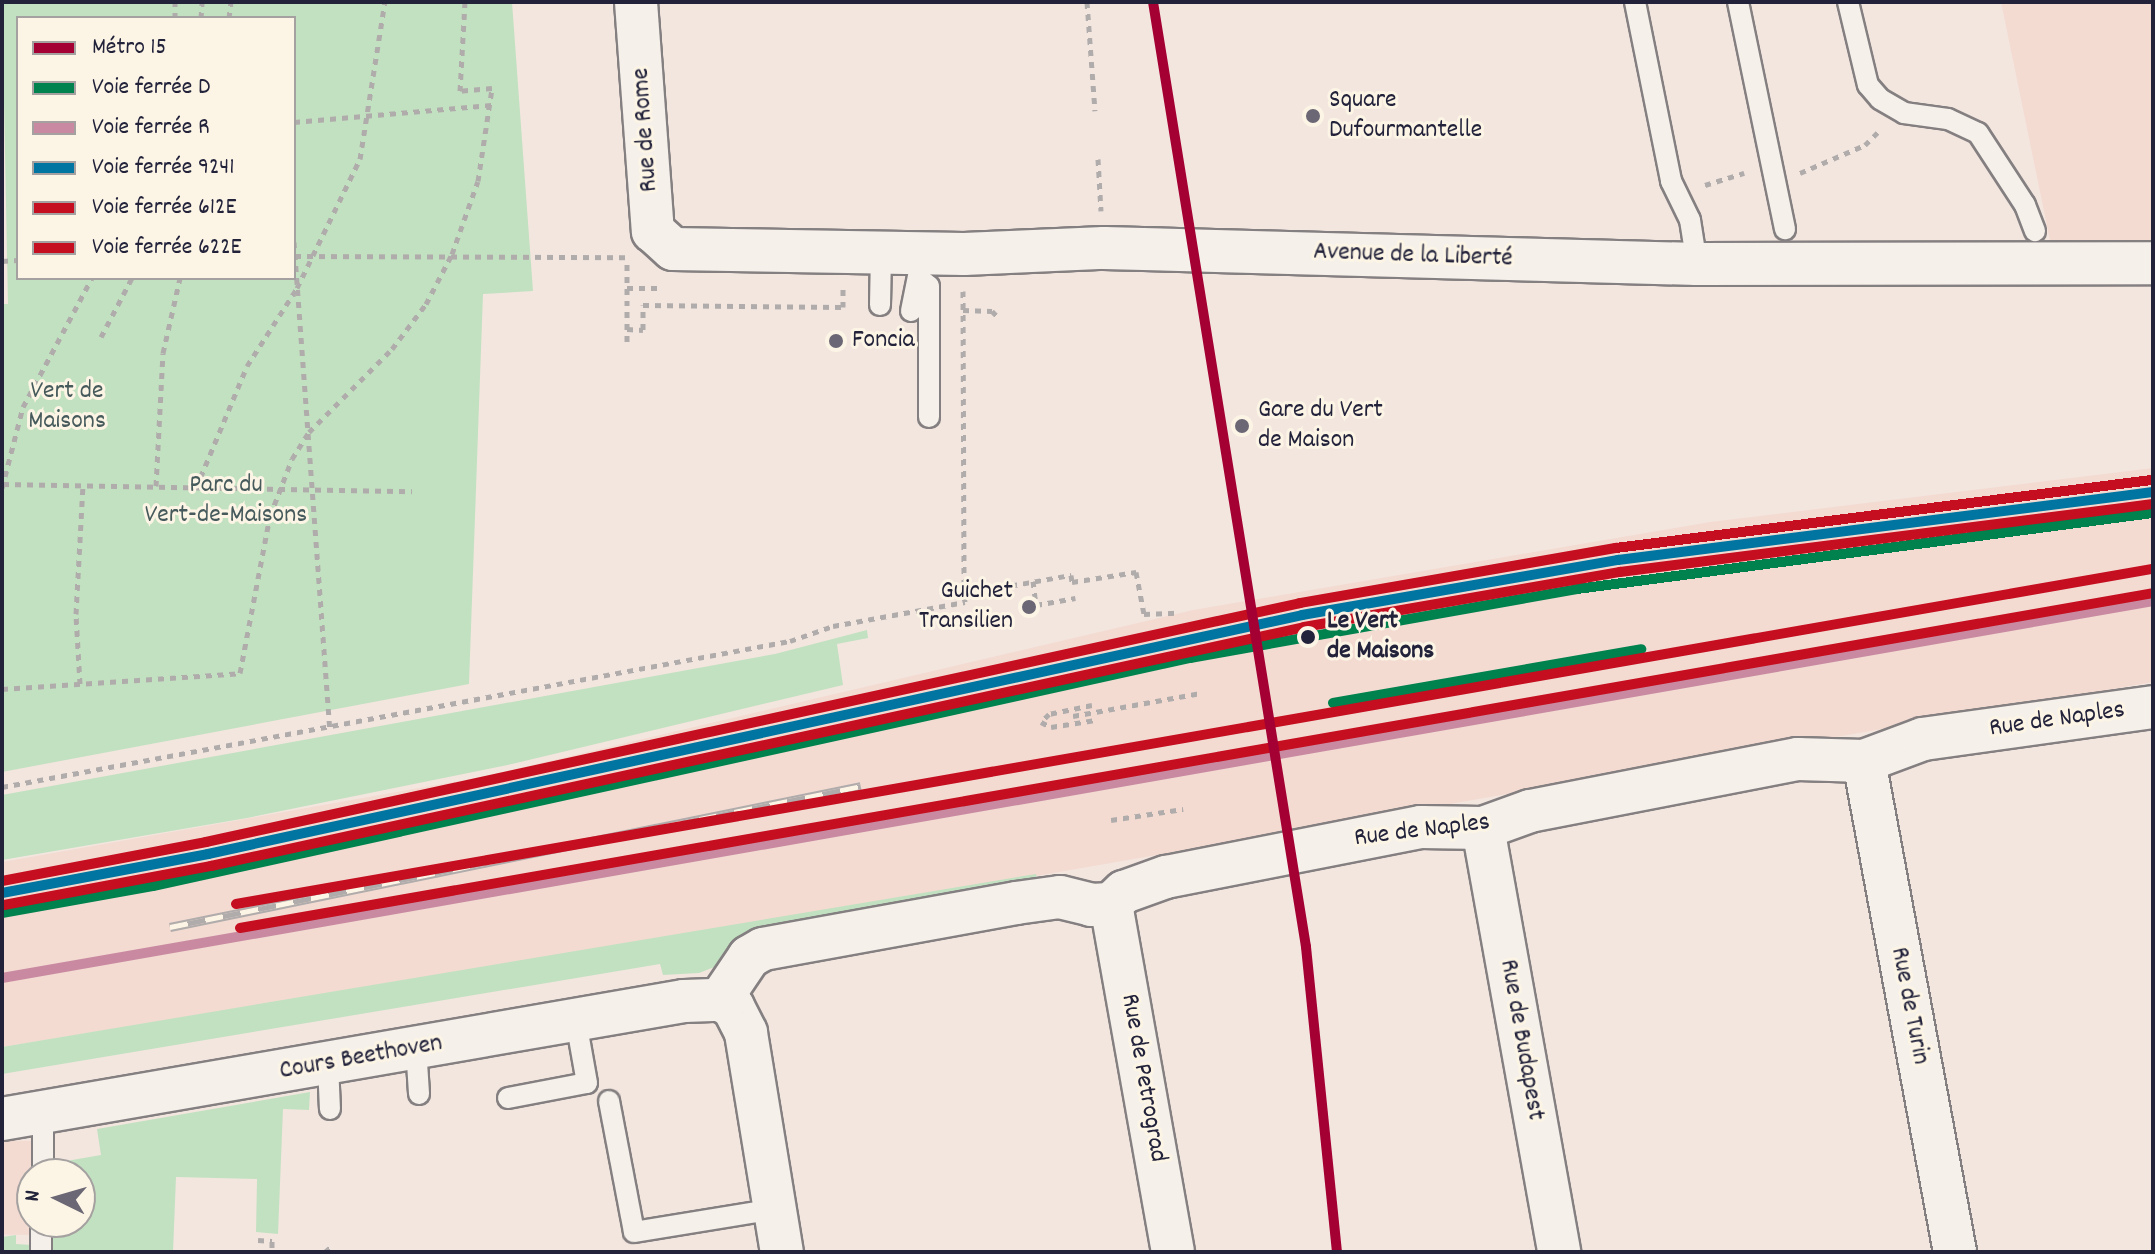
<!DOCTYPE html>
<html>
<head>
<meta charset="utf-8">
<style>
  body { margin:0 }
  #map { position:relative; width:2155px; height:1254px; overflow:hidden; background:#f3e6df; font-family:Dekko,sans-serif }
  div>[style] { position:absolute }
  .built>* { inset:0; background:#f3dbd2; transform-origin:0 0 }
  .green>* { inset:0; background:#c2e1c1 }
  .path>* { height:5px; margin-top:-2.5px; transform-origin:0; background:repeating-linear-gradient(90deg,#b0acab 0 6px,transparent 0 12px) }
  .roads { filter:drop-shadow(2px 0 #847f80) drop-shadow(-2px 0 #847f80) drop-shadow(0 2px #847f80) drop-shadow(0 -2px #847f80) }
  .lane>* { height:20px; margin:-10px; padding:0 10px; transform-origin:10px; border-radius:10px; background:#f5f0ea }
  .street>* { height:42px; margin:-21px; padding:0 21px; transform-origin:21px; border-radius:21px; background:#f5f0ea }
  .rail>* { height:9px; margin-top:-4.5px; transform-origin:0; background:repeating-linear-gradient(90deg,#fcf5e5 0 18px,#b0acab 0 36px); box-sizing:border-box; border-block:2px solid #b0acab }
  .rail-1>* { height:10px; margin:-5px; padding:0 5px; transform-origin:5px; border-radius:5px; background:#00824e }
  .rail-2>* { height:10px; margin:-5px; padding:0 5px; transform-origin:5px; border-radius:5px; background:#c98aa1 }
  .rail-3>* { height:10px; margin:-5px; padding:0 5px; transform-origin:5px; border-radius:5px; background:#0075a1 }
  .rail-4>* { height:10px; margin:-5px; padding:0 5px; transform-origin:5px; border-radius:5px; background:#c50e1f }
  .rail-5>* { height:10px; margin:-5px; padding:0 5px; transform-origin:5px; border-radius:5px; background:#c50e1f }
  .metro-1>* { height:10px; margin:-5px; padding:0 5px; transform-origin:5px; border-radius:5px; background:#a50034 }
  .dots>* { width:22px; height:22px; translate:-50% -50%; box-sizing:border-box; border:4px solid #fcf5e5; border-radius:50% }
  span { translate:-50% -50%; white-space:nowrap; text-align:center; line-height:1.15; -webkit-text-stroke:6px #fcf5e5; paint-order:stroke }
  .poi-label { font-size:26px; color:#22223b }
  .left { translate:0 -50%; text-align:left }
  .right { translate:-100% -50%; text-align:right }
  .street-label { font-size:26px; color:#22223b }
  .park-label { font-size:26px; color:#465a5c }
  .stop-label { font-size:26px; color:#22223b; font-weight:700 }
  .frame { position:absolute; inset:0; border:4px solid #22223b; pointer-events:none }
  .legend { position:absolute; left:16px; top:16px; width:280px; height:264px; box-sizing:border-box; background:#fcf5e5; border:2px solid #a5a1a1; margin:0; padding:10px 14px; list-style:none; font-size:24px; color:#22223b }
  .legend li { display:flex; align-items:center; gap:16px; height:40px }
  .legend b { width:40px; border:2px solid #a5a1a1 }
  .north { position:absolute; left:16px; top:1158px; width:80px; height:80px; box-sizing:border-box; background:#fcf5e5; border:2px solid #a5a1a1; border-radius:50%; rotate:275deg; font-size:22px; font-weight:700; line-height:32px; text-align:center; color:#22223b }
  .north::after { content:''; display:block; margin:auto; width:28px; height:36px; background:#6b6774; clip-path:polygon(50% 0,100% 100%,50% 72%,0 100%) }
</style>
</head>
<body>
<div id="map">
  <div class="built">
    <div style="clip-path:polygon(2001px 2px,2153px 2px,2153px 274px,2052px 250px)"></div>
    <div style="clip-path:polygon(2153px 468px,2153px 682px,742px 927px,2px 1047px,2px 862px,481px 777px,1193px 610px,1710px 522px)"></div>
    <div style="left:34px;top:1141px;width:94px;height:32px;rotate:91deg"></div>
  </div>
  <div class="green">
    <div style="clip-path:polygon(evenodd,2px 2px,512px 2px,533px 291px,483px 294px,469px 684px,2px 772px,2px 304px,8px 304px,2px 2px,294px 18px,294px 278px,18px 278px,18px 18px,294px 18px)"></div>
    <div style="clip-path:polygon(867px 630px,868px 638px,837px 644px,843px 685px,512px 764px,247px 818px,2px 860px,2px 795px,775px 654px)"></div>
    <div style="clip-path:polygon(1036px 874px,1038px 883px,736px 945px,717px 966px,699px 973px,663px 975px,660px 964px,2px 1074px,2px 1047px)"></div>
    <div style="clip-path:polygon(310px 1092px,309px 1110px,283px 1109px,278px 1234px,256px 1232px,257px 1179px,176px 1177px,173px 1252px,47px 1252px,48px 1222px,80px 1222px,80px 1174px,49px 1174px,49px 1164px,101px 1155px,97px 1129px)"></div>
    <div style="clip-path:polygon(16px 1235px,16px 1244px,32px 1245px,32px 1252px,2px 1252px,2px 1237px)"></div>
  </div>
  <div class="path">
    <div style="left:1087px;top:2px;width:109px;rotate:85.8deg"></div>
    <div style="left:175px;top:18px;width:16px;rotate:-90deg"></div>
    <div style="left:201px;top:18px;width:16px;rotate:-86deg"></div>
    <div style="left:229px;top:18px;width:16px;rotate:-83deg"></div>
    <div style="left:294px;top:122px;width:198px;rotate:-4.9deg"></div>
    <div style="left:1098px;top:159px;width:52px;rotate:86.7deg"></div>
    <div style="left:1800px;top:173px;width:71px;rotate:-23.3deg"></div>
    <div style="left:1865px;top:145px;width:23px;rotate:-45deg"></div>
    <div style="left:1705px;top:185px;width:41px;rotate:-17.1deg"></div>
    <div style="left:294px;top:242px;width:488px;rotate:85.8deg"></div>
    <div style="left:295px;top:256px;width:330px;rotate:0.2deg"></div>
    <div style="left:2px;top:261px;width:16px;rotate:-4deg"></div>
    <div style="left:627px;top:288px;width:35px"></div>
    <div style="left:963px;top:291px;width:303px;rotate:89.8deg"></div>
    <div style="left:964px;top:594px;width:109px;rotate:-10.1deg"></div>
    <div style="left:1071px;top:575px;width:7px;rotate:82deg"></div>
    <div style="left:1072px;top:582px;width:65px;rotate:-8.9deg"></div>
    <div style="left:1136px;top:572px;width:43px;rotate:79.2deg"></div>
    <div style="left:1144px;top:614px;width:33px;rotate:-2deg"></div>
    <div style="left:963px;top:310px;width:29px;rotate:2deg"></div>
    <div style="left:992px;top:311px;width:8px;rotate:45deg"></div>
    <div style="left:627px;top:329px;width:16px;rotate:4deg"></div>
    <div style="left:643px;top:330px;width:25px;rotate:-90deg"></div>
    <div style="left:643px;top:305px;width:200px;rotate:0.6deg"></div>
    <div style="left:843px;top:307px;width:18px;rotate:-90deg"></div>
    <div style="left:101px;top:337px;width:67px;rotate:-62.3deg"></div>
    <div style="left:627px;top:342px;width:80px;rotate:-90deg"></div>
    <div style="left:3px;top:484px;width:409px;rotate:1deg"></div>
    <div style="left:156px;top:486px;width:133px;rotate:-87deg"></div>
    <div style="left:163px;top:353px;width:77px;rotate:-77.2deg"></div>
    <div style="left:2px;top:488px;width:84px;rotate:-75.5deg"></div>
    <div style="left:23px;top:407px;width:146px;rotate:-61.9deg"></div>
    <div style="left:196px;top:488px;width:132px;rotate:-67.3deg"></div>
    <div style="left:247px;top:366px;width:93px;rotate:-57.3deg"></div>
    <div style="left:297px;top:288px;width:144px;rotate:-64deg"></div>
    <div style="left:360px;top:159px;width:159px;rotate:-81deg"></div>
    <div style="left:1033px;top:581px;width:24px;rotate:83deg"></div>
    <div style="left:1036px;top:605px;width:40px;rotate:-10deg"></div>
    <div style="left:80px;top:684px;width:70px;rotate:-93.3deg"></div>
    <div style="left:76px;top:614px;width:128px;rotate:-86.9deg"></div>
    <div style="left:2px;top:689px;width:239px;rotate:-3.8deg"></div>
    <div style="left:240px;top:673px;width:160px;rotate:-79.2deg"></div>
    <div style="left:270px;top:516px;width:61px;rotate:-68.9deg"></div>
    <div style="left:292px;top:459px;width:32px;rotate:-58deg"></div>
    <div style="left:309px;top:432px;width:117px;rotate:-45deg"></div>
    <div style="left:392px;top:349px;width:56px;rotate:-52.9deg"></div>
    <div style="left:426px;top:304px;width:56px;rotate:-62.5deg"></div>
    <div style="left:452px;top:254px;width:77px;rotate:-70.4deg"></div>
    <div style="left:478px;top:181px;width:94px;rotate:-81.4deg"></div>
    <div style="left:492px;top:88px;width:32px;rotate:175deg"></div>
    <div style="left:460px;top:91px;width:89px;rotate:-86.8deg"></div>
    <div style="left:1092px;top:705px;width:44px;rotate:168.2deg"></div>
    <div style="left:1049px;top:714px;width:11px;rotate:135deg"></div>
    <div style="left:1041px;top:722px;width:11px;rotate:27deg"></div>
    <div style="left:1051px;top:727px;width:45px;rotate:-9deg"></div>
    <div style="left:1073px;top:716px;width:130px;rotate:-10.2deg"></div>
    <div style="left:2px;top:787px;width:801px;rotate:-10.5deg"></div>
    <div style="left:790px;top:641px;width:46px;rotate:-19.2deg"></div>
    <div style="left:833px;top:626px;width:134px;rotate:-10.3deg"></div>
    <div style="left:965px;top:602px;width:8px;rotate:-97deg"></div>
    <div style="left:1111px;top:820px;width:73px;rotate:-8.7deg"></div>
    <div style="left:258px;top:1240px;width:14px;rotate:4deg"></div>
    <div style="left:272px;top:1241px;width:11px;rotate:90deg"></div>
    <div style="left:325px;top:1252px;width:11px;rotate:-41deg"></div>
  </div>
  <div class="roads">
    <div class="lane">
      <div style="left:1635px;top:2px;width:183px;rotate:78.6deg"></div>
      <div style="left:1671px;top:181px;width:43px;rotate:64deg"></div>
      <div style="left:1690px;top:220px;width:45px;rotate:81deg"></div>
      <div style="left:1738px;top:2px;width:232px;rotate:78.3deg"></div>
      <div style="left:1848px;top:2px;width:85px;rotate:76.5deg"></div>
      <div style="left:1868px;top:85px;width:18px;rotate:49deg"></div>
      <div style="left:1880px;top:99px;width:28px;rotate:30deg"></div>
      <div style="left:1904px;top:113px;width:44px;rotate:7.8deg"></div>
      <div style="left:1948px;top:119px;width:33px;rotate:25deg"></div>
      <div style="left:1978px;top:133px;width:86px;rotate:56.9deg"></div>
      <div style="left:2025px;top:205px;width:28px;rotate:69deg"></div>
      <div style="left:920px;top:279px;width:11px;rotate:38deg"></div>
      <div style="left:929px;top:286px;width:131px;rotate:90deg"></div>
      <div style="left:880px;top:305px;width:52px;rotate:-88.9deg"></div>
      <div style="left:911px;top:311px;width:46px;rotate:-78.7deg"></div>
      <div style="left:416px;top:1047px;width:47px;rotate:86.3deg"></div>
      <div style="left:328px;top:1064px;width:45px;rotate:87.5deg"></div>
      <div style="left:508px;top:1098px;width:80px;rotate:-10.8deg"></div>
      <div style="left:587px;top:1083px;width:63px;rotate:-100.1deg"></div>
      <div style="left:609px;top:1101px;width:133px;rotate:79.2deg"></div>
      <div style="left:634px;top:1232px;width:143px;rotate:-9.3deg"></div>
      <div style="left:43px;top:1174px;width:62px;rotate:-90deg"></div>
      <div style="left:41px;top:1252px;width:30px;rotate:-90deg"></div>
    </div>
    <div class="street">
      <div style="left:636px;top:2px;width:230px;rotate:85.8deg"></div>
      <div style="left:653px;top:231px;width:27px;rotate:42deg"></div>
      <div style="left:673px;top:249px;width:291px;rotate:1deg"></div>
      <div style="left:964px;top:254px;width:140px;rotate:-2.5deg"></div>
      <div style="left:1104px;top:248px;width:593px;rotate:1.55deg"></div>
      <div style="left:1697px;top:264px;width:456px;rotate:-0.1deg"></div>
      <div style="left:1864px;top:761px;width:499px;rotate:79.5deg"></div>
      <div style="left:1483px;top:828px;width:431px;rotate:79.8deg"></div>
      <div style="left:1111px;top:904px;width:353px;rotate:79.9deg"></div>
      <div style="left:720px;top:1000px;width:52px;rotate:-56deg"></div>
      <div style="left:749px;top:957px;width:16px;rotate:-30deg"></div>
      <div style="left:763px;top:949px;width:257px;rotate:-10.3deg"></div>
      <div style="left:1016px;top:903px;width:44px;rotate:-7.8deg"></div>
      <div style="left:1060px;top:897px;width:32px;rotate:14deg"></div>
      <div style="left:1091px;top:905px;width:20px;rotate:-3deg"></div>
      <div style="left:1111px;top:904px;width:18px;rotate:-43deg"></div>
      <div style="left:1124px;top:892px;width:45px;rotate:-19.7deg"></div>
      <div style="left:1166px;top:877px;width:260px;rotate:-11.1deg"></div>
      <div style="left:1421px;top:827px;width:62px;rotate:0.9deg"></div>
      <div style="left:1483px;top:828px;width:50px;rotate:-19.9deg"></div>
      <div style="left:1530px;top:811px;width:273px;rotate:-11deg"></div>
      <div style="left:1798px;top:759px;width:66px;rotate:1.7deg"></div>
      <div style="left:1864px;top:761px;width:63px;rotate:-20.4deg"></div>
      <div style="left:1923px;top:739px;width:232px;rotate:-7.9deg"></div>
      <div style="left:2px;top:1119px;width:692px;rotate:-9.82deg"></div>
      <div style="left:684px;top:1001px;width:36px;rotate:-2deg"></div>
      <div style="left:720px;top:1000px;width:15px;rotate:28deg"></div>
      <div style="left:733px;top:1007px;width:29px;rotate:63deg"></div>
      <div style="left:746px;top:1033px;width:222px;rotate:80.7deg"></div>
    </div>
  </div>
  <div class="rail">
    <div style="left:170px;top:927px;width:705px;rotate:-11.53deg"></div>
  </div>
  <div class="rail-1">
    <div style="left:1333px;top:703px;width:313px;rotate:-9.9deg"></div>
    <div style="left:2px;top:913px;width:153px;rotate:-10.1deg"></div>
    <div style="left:153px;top:886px;width:1062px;rotate:-12.4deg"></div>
    <div style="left:1190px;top:658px;width:393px;rotate:-10.1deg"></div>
    <div style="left:1577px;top:589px;width:581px;rotate:-7.52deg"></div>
  </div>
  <div class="rail-2">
    <div style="left:2px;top:978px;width:2184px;rotate:-9.94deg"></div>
  </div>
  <div class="rail-3">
    <div style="left:2px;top:893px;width:210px;rotate:-10.7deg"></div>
    <div style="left:208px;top:854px;width:1120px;rotate:-12.32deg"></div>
    <div style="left:1302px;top:615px;width:321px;rotate:-9.9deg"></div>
    <div style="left:1618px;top:560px;width:539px;rotate:-7.24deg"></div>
  </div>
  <div class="rail-4">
    <div style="left:4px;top:905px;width:211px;rotate:-10.7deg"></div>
    <div style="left:211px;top:866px;width:1119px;rotate:-12.33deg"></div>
    <div style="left:1304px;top:627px;width:321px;rotate:-9.9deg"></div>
    <div style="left:1620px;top:572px;width:537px;rotate:-7.27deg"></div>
    <div style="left:240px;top:928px;width:1942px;rotate:-9.93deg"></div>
  </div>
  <div class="rail-5">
    <div style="left:2px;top:881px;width:208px;rotate:-10.8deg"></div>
    <div style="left:206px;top:842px;width:1120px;rotate:-12.32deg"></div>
    <div style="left:1300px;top:603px;width:321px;rotate:-9.9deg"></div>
    <div style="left:1616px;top:548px;width:539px;rotate:-7.24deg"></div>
    <div style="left:236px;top:904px;width:1944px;rotate:-9.92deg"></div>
  </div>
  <div class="metro-1">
    <div style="left:1153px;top:2px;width:957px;rotate:80.8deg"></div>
    <div style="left:1306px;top:947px;width:307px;rotate:84.2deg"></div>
  </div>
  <div class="dots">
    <div style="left:1313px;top:116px;background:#6b6774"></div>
    <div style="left:836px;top:341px;background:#6b6774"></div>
    <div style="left:1242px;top:426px;background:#6b6774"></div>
    <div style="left:1029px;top:607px;background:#6b6774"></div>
    <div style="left:1308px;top:637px;background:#22223b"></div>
  </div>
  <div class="poi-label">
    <span class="left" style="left:1329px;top:116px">Square<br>Dufourmantelle</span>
    <span class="left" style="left:852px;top:341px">Foncia</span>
    <span class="left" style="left:1258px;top:426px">Gare du Vert<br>de Maison</span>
    <span class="right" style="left:1013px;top:607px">Guichet<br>Transilien</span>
  </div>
  <div class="street-label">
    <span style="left:646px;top:130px;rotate:-94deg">Rue de Rome</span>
    <span style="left:1413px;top:256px;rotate:2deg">Avenue de la Liberté</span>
    <span style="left:2057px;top:720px;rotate:-8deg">Rue de Naples</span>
    <span style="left:1422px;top:831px;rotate:-7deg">Rue de Naples</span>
    <span style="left:1909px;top:1006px;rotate:79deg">Rue de Turin</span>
    <span style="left:1521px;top:1040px;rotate:80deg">Rue de Budapest</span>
    <span style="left:361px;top:1058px;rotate:-10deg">Cours Beethoven</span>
    <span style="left:1143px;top:1078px;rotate:80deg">Rue de Petrograd</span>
  </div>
  <div class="park-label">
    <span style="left:67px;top:407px">Vert de<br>Maisons</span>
    <span style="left:226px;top:501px">Parc du<br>Vert-de-Maisons</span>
  </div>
  <div class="stop-label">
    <span class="left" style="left:1327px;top:637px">Le Vert<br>de Maisons</span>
  </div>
  <div class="frame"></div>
  <ul class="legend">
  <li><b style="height:10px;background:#a50034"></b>Métro 15</li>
  <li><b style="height:10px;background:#00824e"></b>Voie ferrée D</li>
  <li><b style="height:10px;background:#c98aa1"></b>Voie ferrée R</li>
  <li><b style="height:10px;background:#0075a1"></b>Voie ferrée 9241</li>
  <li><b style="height:10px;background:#c50e1f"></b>Voie ferrée 612E</li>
  <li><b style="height:10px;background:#c50e1f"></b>Voie ferrée 622E</li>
  </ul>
  <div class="north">N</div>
</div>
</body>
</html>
